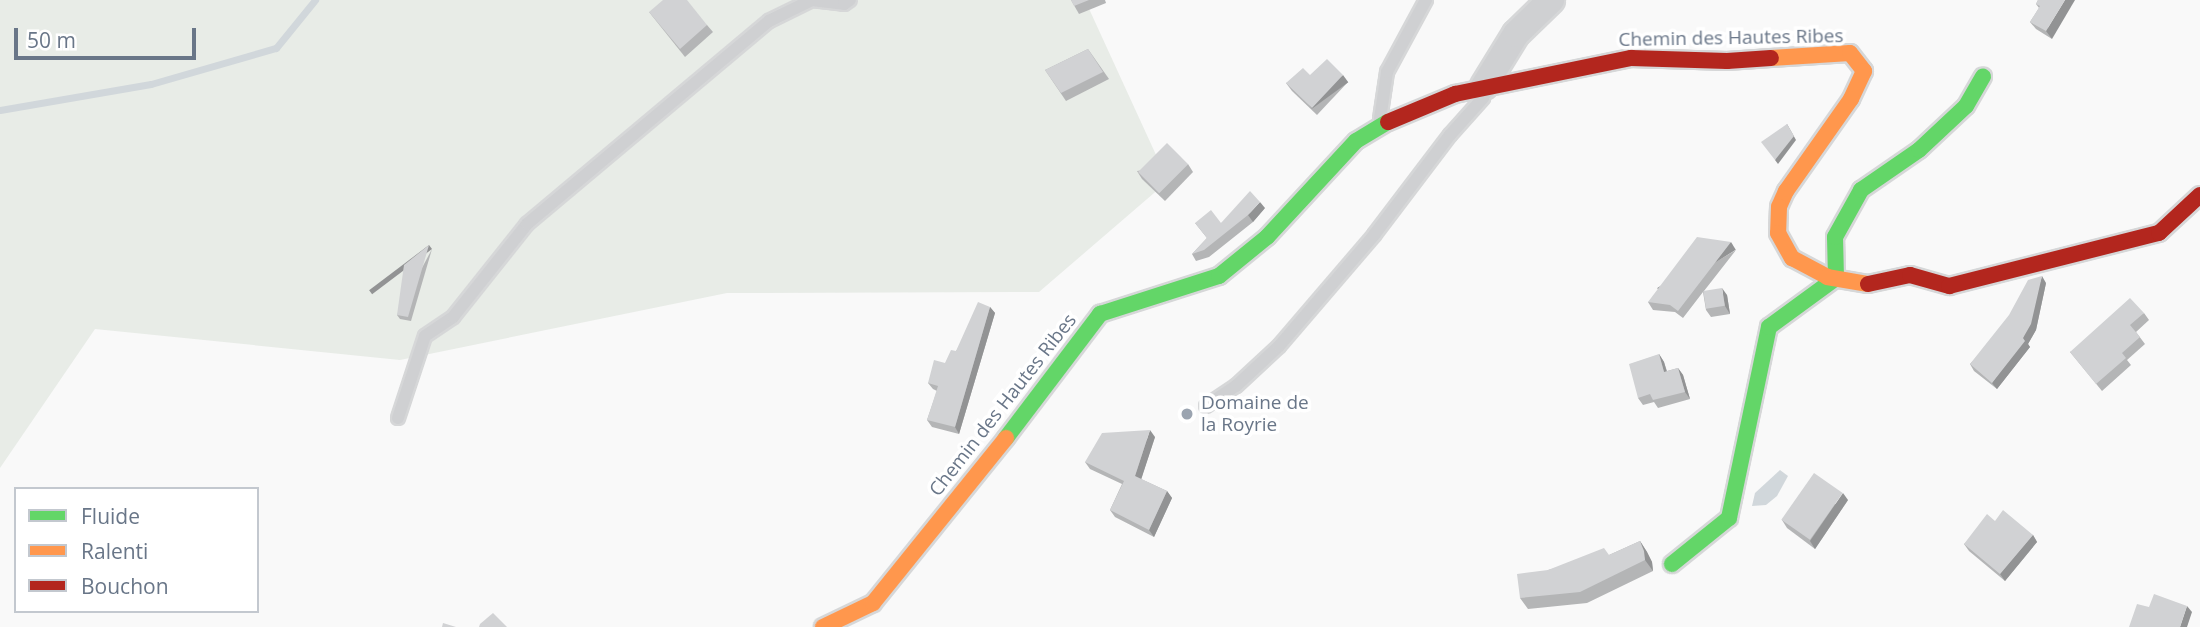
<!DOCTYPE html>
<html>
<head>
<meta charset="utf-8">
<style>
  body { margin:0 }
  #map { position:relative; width:2200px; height:627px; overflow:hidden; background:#f9f9f9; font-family:"Open Sans",sans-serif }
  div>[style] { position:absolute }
  .green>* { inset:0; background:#e8ece7 }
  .water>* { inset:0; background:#d1d7db }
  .stream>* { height:7px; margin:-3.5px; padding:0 3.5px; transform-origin:3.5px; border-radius:3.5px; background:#d1d7db }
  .roads { filter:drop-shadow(2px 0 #d6d7d8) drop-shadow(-2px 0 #d6d7d8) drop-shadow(0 2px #d6d7d8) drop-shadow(0 -2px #d6d7d8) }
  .lane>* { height:12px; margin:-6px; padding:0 6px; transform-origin:6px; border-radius:6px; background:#cfd0d2 }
  .street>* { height:26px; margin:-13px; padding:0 13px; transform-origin:13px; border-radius:13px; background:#cfd0d2 }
  .fast>* { height:16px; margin:-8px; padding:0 8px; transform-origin:8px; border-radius:8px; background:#63d668 }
  .slow>* { height:16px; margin:-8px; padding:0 8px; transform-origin:8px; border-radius:8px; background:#ff974d }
  .jam>* { height:16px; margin:-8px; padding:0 8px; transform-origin:8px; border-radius:8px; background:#b3261e }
  .wall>* { inset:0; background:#b4b5b6 }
  .shaded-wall>* { inset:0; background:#929394; transform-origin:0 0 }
  .building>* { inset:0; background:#d1d2d4; transform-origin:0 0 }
  .dots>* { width:19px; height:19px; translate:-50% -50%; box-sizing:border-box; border:4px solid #fff; border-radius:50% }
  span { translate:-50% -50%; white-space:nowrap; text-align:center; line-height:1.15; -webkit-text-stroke:7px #fff; paint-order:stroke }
  .street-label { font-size:19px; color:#697688 }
  .poi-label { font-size:19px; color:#697688 }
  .left { translate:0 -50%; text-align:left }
  .legend { position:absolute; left:14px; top:487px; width:245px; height:126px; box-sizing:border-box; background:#fff; border:2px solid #c3c8cf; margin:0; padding:9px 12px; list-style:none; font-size:21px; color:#697688 }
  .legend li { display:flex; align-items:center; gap:14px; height:35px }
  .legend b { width:35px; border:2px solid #c3c8cf }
  .scale { position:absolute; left:14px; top:28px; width:182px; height:32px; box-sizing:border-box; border:4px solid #697688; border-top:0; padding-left:9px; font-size:21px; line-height:24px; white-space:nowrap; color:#697688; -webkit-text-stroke:5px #fff; paint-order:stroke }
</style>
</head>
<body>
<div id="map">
  <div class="green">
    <div style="clip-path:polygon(0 0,1085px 0,1168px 181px,1039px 292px,727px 293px,400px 360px,95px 329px,0 468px)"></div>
  </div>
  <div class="water">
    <div style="clip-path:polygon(1780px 470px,1788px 476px,1777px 496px,1766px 505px,1752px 506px,1755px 493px)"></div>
  </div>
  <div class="stream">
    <div style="left:0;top:110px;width:153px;rotate:-9.8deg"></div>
    <div style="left:151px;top:84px;width:130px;rotate:-16.1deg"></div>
    <div style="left:276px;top:48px;width:62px;rotate:-50.9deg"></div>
  </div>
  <div class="roads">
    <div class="lane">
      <div style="left:1380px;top:119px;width:48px;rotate:-81.5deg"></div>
      <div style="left:1387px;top:72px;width:82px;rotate:-61.6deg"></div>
      <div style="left:1206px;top:406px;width:36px;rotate:-34deg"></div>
      <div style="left:1236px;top:386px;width:59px;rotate:-42.9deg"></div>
      <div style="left:1279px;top:346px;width:146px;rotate:-49.4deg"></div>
      <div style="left:1374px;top:235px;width:126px;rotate:-52.8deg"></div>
      <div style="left:1450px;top:135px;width:50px;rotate:-48.3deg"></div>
      <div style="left:398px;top:418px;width:86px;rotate:-71.8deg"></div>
      <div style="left:425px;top:336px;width:34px;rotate:-34deg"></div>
      <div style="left:453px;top:317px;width:119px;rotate:-51.5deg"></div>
      <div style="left:527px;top:224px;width:316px;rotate:-40deg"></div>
      <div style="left:769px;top:21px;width:48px;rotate:-26deg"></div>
      <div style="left:812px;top:0;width:32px;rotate:7deg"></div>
      <div style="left:844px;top:4px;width:7px;rotate:-34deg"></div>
    </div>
    <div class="street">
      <div style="left:1484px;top:86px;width:61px;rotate:-58.4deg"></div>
      <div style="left:1516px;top:34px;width:49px;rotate:-44.2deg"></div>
    </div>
    <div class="fast">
      <div style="left:1006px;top:438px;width:156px;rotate:-52.8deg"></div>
      <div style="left:1100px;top:314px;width:125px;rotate:-17.7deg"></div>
      <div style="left:1219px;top:276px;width:62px;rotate:-39.1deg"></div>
      <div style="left:1267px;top:237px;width:131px;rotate:-47.2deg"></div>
      <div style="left:1356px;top:141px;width:37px;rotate:-31deg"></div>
      <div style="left:1672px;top:564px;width:73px;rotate:-38.9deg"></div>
      <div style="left:1729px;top:518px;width:195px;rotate:-78.2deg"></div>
      <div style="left:1769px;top:327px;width:83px;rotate:-36.2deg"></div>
      <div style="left:1836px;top:278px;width:41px;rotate:-91.4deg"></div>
      <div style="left:1835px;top:237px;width:54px;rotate:-61deg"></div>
      <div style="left:1861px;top:190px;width:70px;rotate:-34.6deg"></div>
      <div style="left:1919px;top:150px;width:64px;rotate:-43.1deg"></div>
      <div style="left:1966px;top:106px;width:34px;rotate:-60deg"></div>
    </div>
    <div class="slow">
      <div style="left:1771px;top:58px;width:79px;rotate:-3.6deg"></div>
      <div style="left:1850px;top:53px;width:23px;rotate:52deg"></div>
      <div style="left:1864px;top:71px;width:31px;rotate:115deg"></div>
      <div style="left:1851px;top:99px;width:113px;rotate:125.2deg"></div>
      <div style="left:1786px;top:191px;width:17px;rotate:114deg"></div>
      <div style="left:1779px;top:207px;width:26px;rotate:92deg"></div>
      <div style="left:1778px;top:233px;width:29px;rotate:61deg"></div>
      <div style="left:1792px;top:258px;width:40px;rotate:28deg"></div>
      <div style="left:1827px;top:277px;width:42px;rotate:9.7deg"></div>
      <div style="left:823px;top:627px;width:55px;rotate:-25.6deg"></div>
      <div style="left:873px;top:603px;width:212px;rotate:-51.1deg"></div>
    </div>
    <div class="jam">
      <div style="left:1388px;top:122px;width:73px;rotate:-22.7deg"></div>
      <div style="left:1455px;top:94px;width:180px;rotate:-11.6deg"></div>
      <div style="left:1631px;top:58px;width:96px;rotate:1.8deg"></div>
      <div style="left:1727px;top:61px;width:44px;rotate:-3.9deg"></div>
      <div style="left:1868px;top:284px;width:43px;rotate:-12.1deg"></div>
      <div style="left:1910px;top:275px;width:41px;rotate:15.8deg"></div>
      <div style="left:1949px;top:286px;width:217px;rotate:-14.2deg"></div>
      <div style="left:2159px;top:233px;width:56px;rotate:-42.8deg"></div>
    </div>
  </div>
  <div class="wall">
    <div style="clip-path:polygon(1071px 0,1105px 0,1106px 3px,1079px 14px)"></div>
    <div style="clip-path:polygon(2038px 0,2052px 39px,2036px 29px,2030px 22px,2039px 8px,2036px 4px)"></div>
    <div style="clip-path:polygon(649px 12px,707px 25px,713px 32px,685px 57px)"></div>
    <div style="clip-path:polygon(1088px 49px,1109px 79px,1066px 101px,1045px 70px)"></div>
    <div style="clip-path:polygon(1310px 75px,1348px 82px,1317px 115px,1292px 91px,1286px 83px)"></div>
    <div style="clip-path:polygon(1188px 164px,1193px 172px,1165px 201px,1142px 179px,1137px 171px)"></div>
    <div style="clip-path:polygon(1265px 208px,1253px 222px,1209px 257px,1196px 261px,1192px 254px,1207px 238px,1195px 223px,1221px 223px)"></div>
    <div style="clip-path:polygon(432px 249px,411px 321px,400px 319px,397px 315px)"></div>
    <div style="clip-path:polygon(1736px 250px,1704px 291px,1727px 295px,1730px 314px,1711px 317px,1706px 310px,1703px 292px,1683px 318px,1675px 312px,1653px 310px,1648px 302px)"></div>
    <div style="clip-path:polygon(2046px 283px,2036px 330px,2028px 344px,2030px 347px,1997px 389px,1974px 371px,1970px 364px)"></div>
    <div style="clip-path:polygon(990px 307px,995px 313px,959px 434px,932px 427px,927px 420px,937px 391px,933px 389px,928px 383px,956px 351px)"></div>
    <div style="clip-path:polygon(2144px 313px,2149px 320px,2136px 332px,2145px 344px,2127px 360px,2131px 365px,2102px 391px,2070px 352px)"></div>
    <div style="clip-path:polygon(1659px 354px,1664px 362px,1667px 371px,1678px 368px,1683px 375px,1690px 399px,1658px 408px,1654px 402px,1643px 405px,1638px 398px)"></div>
    <div style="clip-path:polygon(1155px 437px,1141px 479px,1167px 491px,1172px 498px,1154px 537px,1115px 517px,1110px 510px,1122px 484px,1090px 469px,1085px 462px)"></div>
    <div style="clip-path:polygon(1848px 500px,1815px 549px,1787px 528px,1782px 520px)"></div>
    <div style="clip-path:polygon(1995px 521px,2033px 535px,2037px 542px,2005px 581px,1969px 551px,1964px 544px)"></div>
    <div style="clip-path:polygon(1640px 541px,1647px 552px,1652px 562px,1653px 571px,1587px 603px,1528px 609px,1520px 598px,1548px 570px,1609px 555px)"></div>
  </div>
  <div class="shaded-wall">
    <div style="clip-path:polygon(2065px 0,2075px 0,2052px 39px,2046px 31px)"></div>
    <div style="left:1343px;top:75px;width:9px;height:45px;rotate:54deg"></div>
    <div style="clip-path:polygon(1787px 124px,1796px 140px,1778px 164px,1775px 160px)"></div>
    <div style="clip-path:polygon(1260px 202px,1265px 208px,1253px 222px,1248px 215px)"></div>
    <div style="left:1731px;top:242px;width:9px;height:87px;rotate:58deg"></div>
    <div style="left:429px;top:245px;width:5px;height:75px;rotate:53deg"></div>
    <div style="clip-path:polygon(2042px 276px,2046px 283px,2036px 330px,2028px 344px,2030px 347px,1997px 389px,1992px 383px,2023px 338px)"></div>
    <div style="clip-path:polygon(1722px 288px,1727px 295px,1730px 314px,1725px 306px)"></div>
    <div style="clip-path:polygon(990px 307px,995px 313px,959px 434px,955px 427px)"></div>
    <div style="clip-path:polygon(1659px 354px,1664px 362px,1669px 380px,1664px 372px)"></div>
    <div style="clip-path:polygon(1678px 368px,1683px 375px,1690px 399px,1685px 392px)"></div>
    <div style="clip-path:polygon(1150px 430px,1155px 437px,1140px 483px,1135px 476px)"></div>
    <div style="clip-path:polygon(1167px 491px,1172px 498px,1154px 537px,1149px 530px)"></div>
    <div style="clip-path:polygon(1843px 493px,1848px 500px,1815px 549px,1810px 541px)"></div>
    <div style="clip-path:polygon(2033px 535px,2037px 542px,2005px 581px,2000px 574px)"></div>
    <div style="clip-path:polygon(1640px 541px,1647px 552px,1652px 562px,1653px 571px,1645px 560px)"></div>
    <div style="clip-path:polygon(2187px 606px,2192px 612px,2187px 627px,2180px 627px)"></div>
  </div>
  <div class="building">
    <div style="clip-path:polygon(663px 0,687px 0,707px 25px,680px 49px,649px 12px)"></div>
    <div style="clip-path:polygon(1071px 0,1089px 0,1074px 6px)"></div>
    <div style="clip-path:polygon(2038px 0,2065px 0,2046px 31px,2030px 22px,2040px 6px,2036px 4px)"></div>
    <div style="clip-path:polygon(1088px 49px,1103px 72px,1061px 93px,1045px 70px)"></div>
    <div style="clip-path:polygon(1327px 59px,1343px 75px,1312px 108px,1286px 83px,1303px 68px,1310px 75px)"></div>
    <div style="clip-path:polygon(1787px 124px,1794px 136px,1775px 160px,1761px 142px)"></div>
    <div style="left:1167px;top:143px;width:30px;height:41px;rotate:45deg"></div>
    <div style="clip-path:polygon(1250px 191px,1260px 202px,1248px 215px,1204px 250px,1192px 254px,1207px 238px,1195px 223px,1211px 210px,1221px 223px)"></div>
    <div style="clip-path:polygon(1697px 237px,1731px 242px,1678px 311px,1670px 305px,1648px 302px)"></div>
    <div style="clip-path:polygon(429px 245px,408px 317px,397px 315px,404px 265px)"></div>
    <div style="clip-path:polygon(2042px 276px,2031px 324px,2023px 338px,2025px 341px,1992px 383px,1970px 364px,2009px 315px,2028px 280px)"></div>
    <div style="left:1722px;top:288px;width:18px;height:19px;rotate:81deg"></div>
    <div style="clip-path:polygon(2130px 298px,2144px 313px,2130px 325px,2140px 337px,2122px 353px,2126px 358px,2096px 384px,2070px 352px)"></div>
    <div style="clip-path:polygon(978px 302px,990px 307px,955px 427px,927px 420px,938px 386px,928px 383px,934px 360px,945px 363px,951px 350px,956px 351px)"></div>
    <div style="clip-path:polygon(1659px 354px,1664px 372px,1678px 368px,1685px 392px,1653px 400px,1650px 394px,1638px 398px,1629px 364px)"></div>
    <div style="clip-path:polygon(1150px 430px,1135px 476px,1167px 491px,1149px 530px,1110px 510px,1124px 481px,1085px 462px,1102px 433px)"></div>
    <div style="left:1814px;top:473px;width:35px;height:57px;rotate:35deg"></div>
    <div style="clip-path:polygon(2003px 510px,2033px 535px,2000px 574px,1964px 544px,1987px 514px,1995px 521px)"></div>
    <div style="clip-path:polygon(1640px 541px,1644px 551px,1645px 560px,1580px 592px,1520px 598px,1517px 574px,1548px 570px,1604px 548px,1609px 555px)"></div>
    <div style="clip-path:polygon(2154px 594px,2187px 606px,2180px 627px,2129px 627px,2137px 604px,2149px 607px)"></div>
    <div style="clip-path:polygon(493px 613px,507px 627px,479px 627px,480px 624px)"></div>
    <div style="clip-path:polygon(443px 623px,456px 627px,442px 627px)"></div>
  </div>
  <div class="dots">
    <div style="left:1187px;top:414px;background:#9ba4b0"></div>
  </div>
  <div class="street-label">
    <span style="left:1731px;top:38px;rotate:-1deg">Chemin des Hautes Ribes</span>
    <span style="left:1003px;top:405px;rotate:-52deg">Chemin des Hautes Ribes</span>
  </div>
  <div class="poi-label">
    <span class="left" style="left:1201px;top:414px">Domaine de<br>la Royrie</span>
  </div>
  <ul class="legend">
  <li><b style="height:9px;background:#63d668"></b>Fluide</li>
  <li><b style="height:9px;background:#ff974d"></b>Ralenti</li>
  <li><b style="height:9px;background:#b3261e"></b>Bouchon</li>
  </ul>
  <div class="scale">50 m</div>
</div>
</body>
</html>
